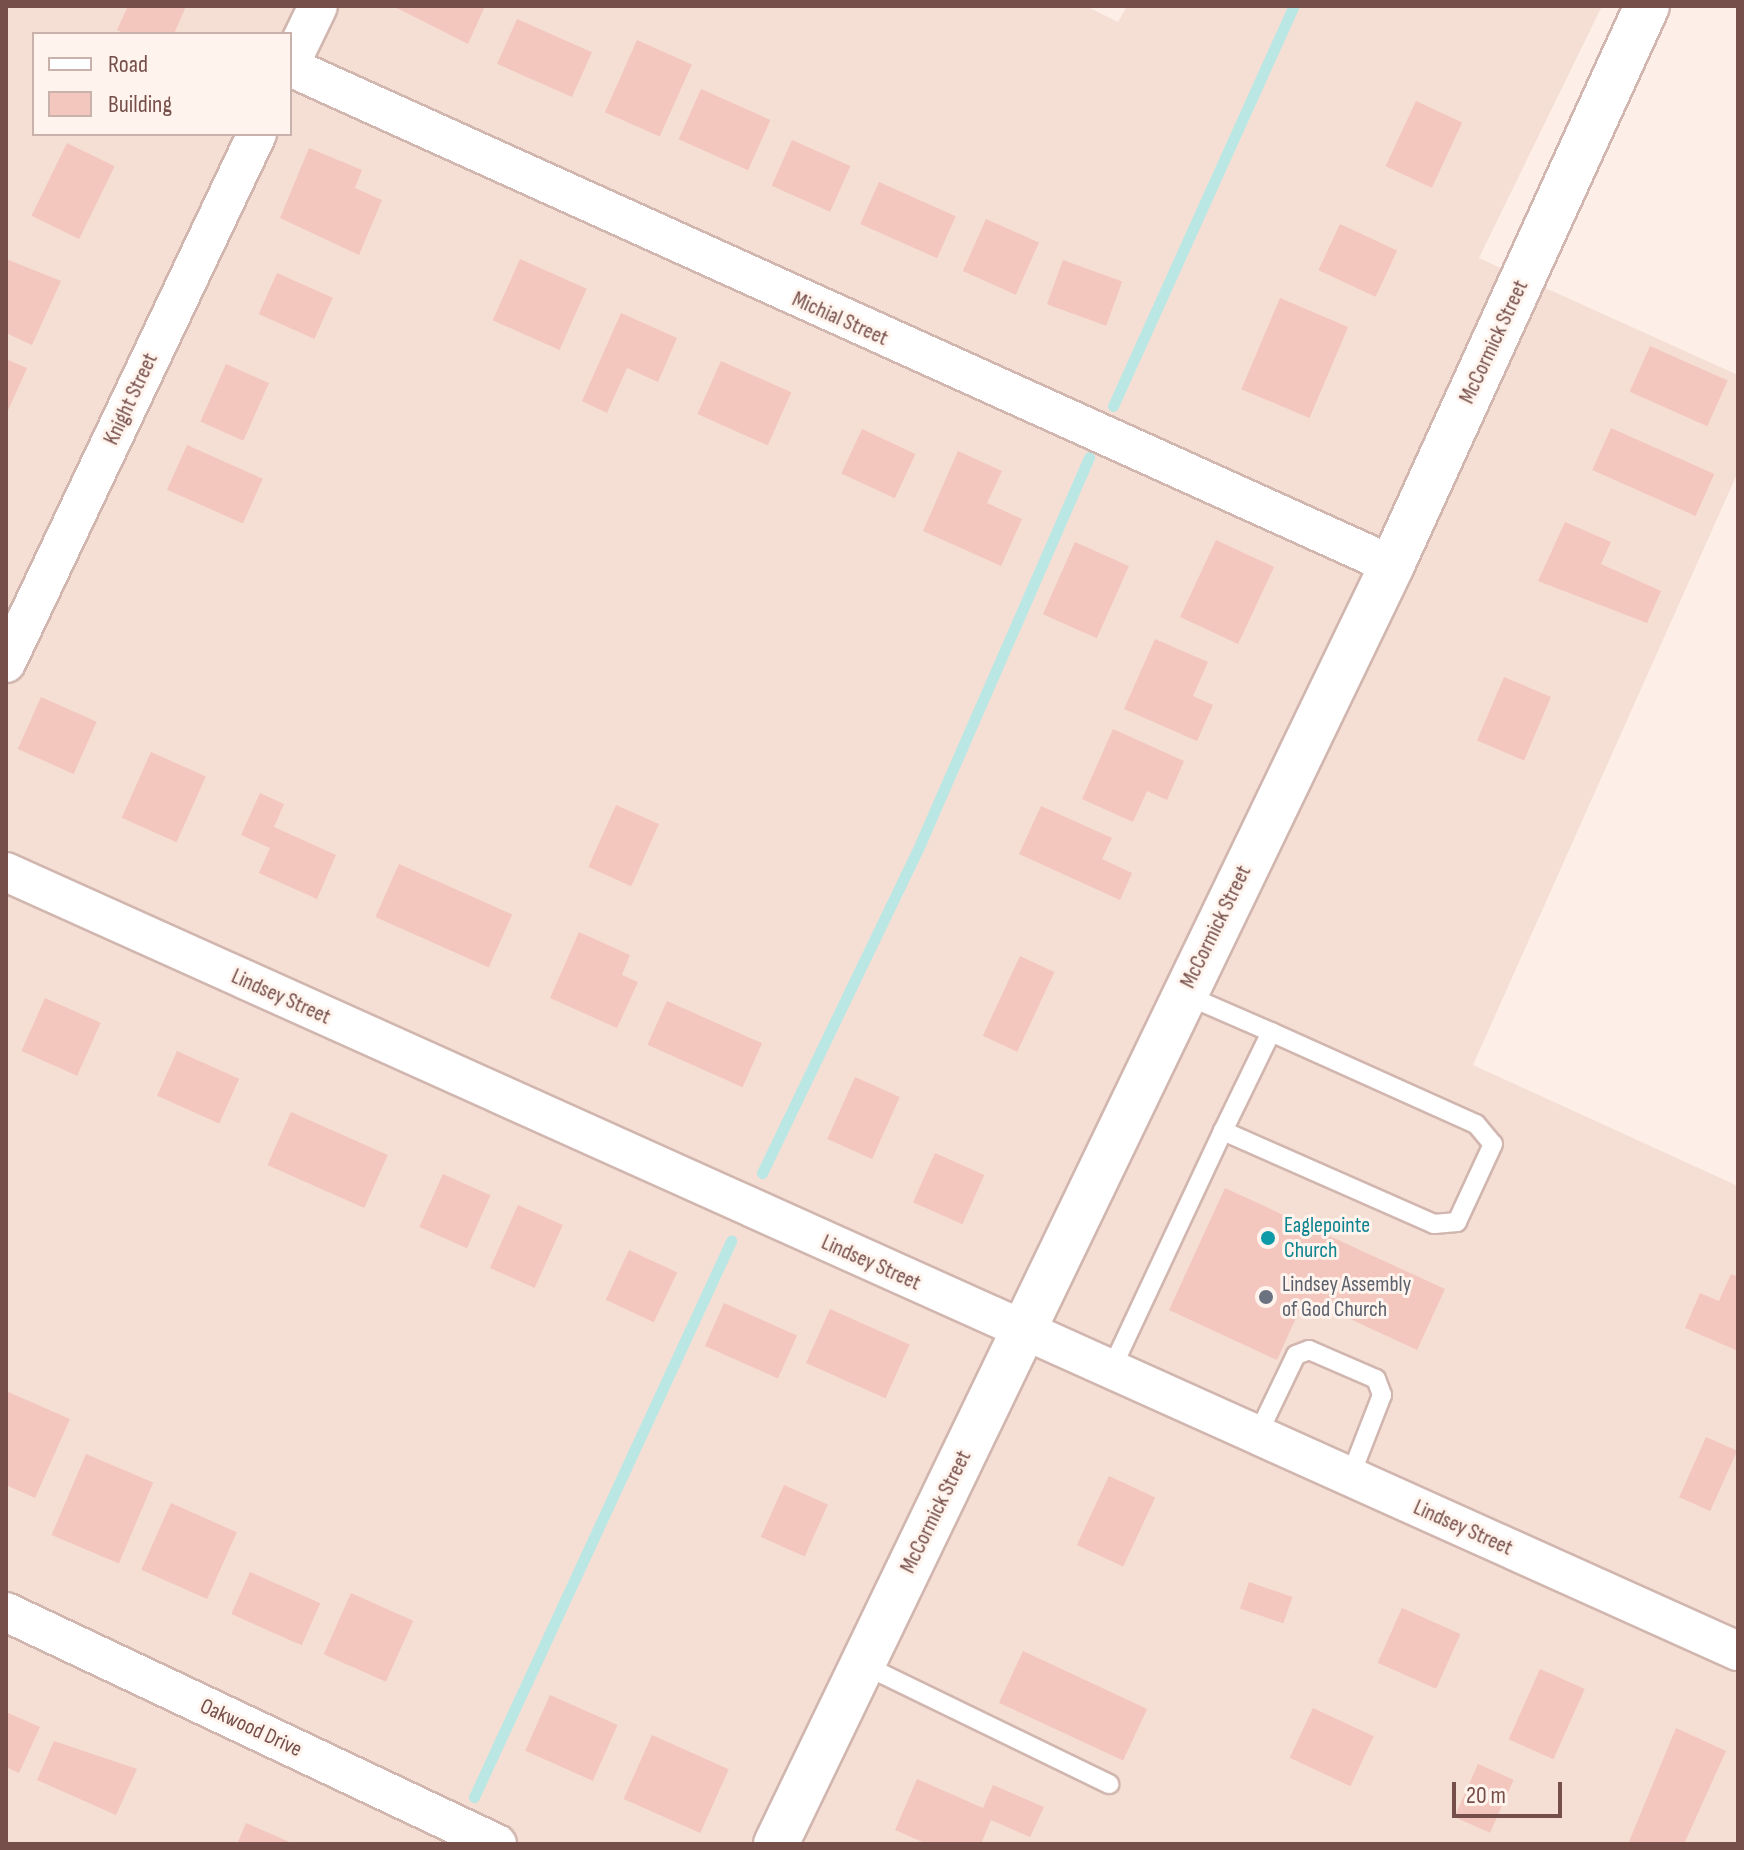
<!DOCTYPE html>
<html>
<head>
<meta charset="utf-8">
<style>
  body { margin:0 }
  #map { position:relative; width:1744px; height:1850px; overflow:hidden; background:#fdefe7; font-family:"Sofia Sans Condensed",sans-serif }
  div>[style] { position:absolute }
  .residential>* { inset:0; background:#f5dfd5 }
  .stream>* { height:11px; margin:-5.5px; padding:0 5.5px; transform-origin:5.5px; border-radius:5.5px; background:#bae7e3 }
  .building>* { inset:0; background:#f3c6be; transform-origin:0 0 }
  .roads { filter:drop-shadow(2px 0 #d1b6af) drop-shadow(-2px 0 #d1b6af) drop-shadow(0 2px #d1b6af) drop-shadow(0 -2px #d1b6af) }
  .lane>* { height:18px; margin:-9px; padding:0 9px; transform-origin:9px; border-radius:9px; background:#fff }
  .street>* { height:38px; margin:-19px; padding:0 19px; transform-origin:19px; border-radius:19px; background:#fff }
  .secondary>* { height:44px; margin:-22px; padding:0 22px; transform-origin:22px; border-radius:22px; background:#fff }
  .dots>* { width:22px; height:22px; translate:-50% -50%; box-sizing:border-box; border:4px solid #fff4ed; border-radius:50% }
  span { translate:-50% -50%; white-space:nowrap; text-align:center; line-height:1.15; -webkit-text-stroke:6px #fff4ed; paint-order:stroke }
  .street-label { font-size:22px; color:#774f4a }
  .culture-label { font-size:22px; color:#0d838f }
  .left { translate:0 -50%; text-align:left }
  .worship-label { font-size:22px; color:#5b616d }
  .frame { position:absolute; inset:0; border:8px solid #774f4a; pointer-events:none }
  .legend { position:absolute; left:32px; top:32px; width:260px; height:104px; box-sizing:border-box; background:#fff4ed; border:2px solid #c9b2ac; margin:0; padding:10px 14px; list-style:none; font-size:24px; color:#774f4a }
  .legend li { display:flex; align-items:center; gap:16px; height:40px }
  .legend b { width:40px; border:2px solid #c9b2ac }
  .scale { position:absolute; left:1452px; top:1782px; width:110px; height:36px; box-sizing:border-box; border:4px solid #774f4a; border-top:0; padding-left:10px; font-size:24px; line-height:28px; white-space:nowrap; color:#774f4a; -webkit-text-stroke:6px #fff4ed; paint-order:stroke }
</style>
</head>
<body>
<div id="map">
  <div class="residential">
    <div style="clip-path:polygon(evenodd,6px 6px,1086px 6px,1118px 22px,1127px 6px,1602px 6px,1479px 258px,1738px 375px,1738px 472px,1473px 1065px,1738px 1186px,1738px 1844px,6px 1844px,6px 6px,34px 34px,290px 34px,290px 134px,34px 134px,34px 34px)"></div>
  </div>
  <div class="stream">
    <div style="left:1113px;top:406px;width:439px;rotate:-65.7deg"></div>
    <div style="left:762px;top:1173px;width:367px;rotate:-64.3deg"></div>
    <div style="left:921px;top:842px;width:420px;rotate:-66.4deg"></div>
    <div style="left:474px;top:1797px;width:613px;rotate:-65.19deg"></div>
  </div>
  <div class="building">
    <div style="clip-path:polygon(128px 6px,186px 6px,174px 34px,125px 34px,117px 30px)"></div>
    <div style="clip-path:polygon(393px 6px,485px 6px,468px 44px)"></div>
    <div style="left:517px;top:19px;width:82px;height:49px;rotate:24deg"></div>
    <div style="left:637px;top:40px;width:60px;height:79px;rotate:24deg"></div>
    <div style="left:701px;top:89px;width:76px;height:55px;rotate:24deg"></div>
    <div style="left:1416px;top:101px;width:51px;height:72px;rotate:25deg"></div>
    <div style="left:792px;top:140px;width:64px;height:50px;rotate:24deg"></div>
    <div style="left:67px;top:143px;width:53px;height:81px;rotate:26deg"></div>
    <div style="clip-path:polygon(309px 148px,362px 170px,355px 188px,382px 200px,359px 255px,280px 218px)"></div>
    <div style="left:879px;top:182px;width:84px;height:46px;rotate:24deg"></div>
    <div style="left:986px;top:219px;width:58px;height:57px;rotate:24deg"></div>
    <div style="left:1340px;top:224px;width:63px;height:51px;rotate:25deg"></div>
    <div style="clip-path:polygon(6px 259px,61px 281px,32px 345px,6px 333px)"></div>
    <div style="left:520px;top:259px;width:73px;height:67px;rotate:24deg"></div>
    <div style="left:1063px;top:260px;width:63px;height:47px;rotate:20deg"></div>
    <div style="left:277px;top:273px;width:61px;height:45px;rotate:24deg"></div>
    <div style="left:1280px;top:298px;width:74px;height:99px;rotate:23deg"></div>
    <div style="clip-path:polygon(621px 313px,677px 338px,658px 382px,627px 368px,607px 413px,582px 401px)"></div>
    <div style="left:1650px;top:346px;width:85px;height:50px;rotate:24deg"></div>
    <div style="clip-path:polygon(6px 359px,27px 368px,6px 415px)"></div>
    <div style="left:721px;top:361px;width:77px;height:58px;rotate:24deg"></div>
    <div style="left:226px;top:364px;width:47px;height:63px;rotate:24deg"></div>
    <div style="left:1611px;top:428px;width:113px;height:46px;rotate:24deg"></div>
    <div style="left:862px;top:429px;width:59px;height:49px;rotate:25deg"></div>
    <div style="left:187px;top:445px;width:83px;height:49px;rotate:24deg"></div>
    <div style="clip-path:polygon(958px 451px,1002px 471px,987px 503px,1022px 519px,1001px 566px,923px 531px)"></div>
    <div style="clip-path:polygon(1565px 522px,1611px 542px,1601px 564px,1661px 591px,1647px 623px,1538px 581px)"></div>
    <div style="left:1216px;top:540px;width:64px;height:85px;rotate:25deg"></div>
    <div style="left:1075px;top:542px;width:59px;height:79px;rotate:24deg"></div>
    <div style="clip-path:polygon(1155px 639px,1208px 662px,1193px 696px,1213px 705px,1197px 741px,1124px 709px)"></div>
    <div style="left:1504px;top:677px;width:51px;height:69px;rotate:23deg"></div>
    <div style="left:41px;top:697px;width:61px;height:57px;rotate:24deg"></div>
    <div style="clip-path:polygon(1113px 729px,1184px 761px,1167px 800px,1147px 791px,1133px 822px,1082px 799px)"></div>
    <div style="left:151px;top:752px;width:60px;height:72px;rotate:24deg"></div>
    <div style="clip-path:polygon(260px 793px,284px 804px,274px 827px,336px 855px,317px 899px,259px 873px,270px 848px,241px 835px)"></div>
    <div style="left:616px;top:805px;width:47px;height:68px;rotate:24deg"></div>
    <div style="clip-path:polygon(1041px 806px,1112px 838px,1102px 859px,1132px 873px,1120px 900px,1019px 854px)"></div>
    <div style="left:399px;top:864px;width:124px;height:58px;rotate:24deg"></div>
    <div style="clip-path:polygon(579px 932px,630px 955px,622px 975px,638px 982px,617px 1028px,550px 998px)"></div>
    <div style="left:1020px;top:956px;width:38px;height:88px;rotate:25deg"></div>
    <div style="left:45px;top:998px;width:61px;height:58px;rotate:24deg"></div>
    <div style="left:667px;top:1001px;width:104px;height:48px;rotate:24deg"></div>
    <div style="left:177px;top:1051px;width:68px;height:49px;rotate:24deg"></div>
    <div style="left:855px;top:1077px;width:49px;height:68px;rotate:24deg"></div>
    <div style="left:291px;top:1112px;width:106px;height:58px;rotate:24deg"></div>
    <div style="left:935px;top:1153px;width:54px;height:54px;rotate:24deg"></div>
    <div style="left:443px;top:1174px;width:52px;height:58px;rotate:24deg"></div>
    <div style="clip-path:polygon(1225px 1188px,1445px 1289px,1417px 1350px,1305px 1298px,1277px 1360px,1169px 1310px)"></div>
    <div style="left:518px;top:1205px;width:49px;height:69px;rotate:24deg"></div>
    <div style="left:629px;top:1250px;width:53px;height:55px;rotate:25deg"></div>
    <div style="clip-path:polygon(1731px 1274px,1738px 1277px,1738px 1351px,1685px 1328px,1700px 1293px,1719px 1301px)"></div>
    <div style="left:724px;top:1303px;width:80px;height:47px;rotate:24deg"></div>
    <div style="left:830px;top:1309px;width:87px;height:59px;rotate:24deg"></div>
    <div style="clip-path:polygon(6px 1391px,70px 1419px,35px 1498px,6px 1485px)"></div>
    <div style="left:1706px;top:1437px;width:34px;height:66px;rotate:24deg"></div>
    <div style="left:86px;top:1454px;width:73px;height:88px;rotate:23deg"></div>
    <div style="left:1109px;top:1476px;width:51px;height:76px;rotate:25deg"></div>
    <div style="left:784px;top:1485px;width:48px;height:57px;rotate:24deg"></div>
    <div style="left:171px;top:1503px;width:72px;height:73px;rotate:24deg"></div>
    <div style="left:250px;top:1572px;width:77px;height:46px;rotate:24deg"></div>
    <div style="left:1249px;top:1582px;width:46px;height:28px;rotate:19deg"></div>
    <div style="left:351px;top:1593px;width:68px;height:67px;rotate:24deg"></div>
    <div style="left:1402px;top:1608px;width:64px;height:60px;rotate:24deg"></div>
    <div style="left:1023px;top:1651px;width:137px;height:57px;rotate:25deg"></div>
    <div style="left:1540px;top:1669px;width:49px;height:77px;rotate:24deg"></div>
    <div style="left:550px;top:1695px;width:74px;height:61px;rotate:24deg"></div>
    <div style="left:1313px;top:1708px;width:67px;height:55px;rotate:25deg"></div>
    <div style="clip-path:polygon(6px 1712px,40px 1727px,19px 1773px,6px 1767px)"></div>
    <div style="clip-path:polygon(1676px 1728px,1726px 1751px,1684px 1844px,1628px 1844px)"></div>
    <div style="left:652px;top:1735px;width:84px;height:70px;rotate:24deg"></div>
    <div style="clip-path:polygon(54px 1741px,137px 1769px,116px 1815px,37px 1780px)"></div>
    <div style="left:1478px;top:1764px;width:39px;height:58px;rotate:24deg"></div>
    <div style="clip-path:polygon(917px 1779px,983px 1808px,993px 1785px,1044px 1807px,1030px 1837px,991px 1820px,981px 1844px,927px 1844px,895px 1830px)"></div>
    <div style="clip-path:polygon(246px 1823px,294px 1844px,237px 1844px)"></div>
  </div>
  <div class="roads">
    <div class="lane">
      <div style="left:1186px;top:995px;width:93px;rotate:23.5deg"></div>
      <div style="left:1271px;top:1032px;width:225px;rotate:24.2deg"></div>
      <div style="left:1476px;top:1124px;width:26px;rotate:50deg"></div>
      <div style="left:1493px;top:1144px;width:86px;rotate:114.8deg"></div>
      <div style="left:1457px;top:1222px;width:23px;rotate:175deg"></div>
      <div style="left:1434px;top:1224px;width:231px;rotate:-156.2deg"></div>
      <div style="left:1223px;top:1131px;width:110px;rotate:-64.1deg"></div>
      <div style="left:1111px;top:1370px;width:264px;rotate:-64.9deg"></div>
      <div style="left:1257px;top:1436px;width:90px;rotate:-64.3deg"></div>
      <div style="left:1296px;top:1355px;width:14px;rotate:-21deg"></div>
      <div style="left:1309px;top:1350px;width:73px;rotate:23.4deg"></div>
      <div style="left:1376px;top:1379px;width:17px;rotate:69deg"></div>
      <div style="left:1382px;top:1395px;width:88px;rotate:111.3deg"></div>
      <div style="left:862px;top:1664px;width:275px;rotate:25.9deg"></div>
    </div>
    <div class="street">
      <div style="left:290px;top:64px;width:64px;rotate:-64.2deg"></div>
      <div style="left:290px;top:67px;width:1209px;rotate:24.32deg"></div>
      <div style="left:6px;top:663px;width:586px;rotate:-64.62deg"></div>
      <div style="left:6px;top:872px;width:1899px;rotate:24.22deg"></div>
      <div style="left:6px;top:1612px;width:543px;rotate:25.29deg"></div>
    </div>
    <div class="secondary">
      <div style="left:776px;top:1844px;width:1420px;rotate:-64.28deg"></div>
      <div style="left:1392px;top:565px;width:614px;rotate:-65.48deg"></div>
    </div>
  </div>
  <div class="dots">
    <div style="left:1268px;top:1238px;background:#0f9aa8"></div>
    <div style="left:1266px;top:1297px;background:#6b7280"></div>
  </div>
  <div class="street-label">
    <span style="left:840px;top:319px;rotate:24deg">Michial Street</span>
    <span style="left:1494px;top:342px;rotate:-65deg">McCormick Street</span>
    <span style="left:131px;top:399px;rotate:-65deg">Knight Street</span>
    <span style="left:1216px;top:927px;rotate:-64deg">McCormick Street</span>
    <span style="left:281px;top:997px;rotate:24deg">Lindsey Street</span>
    <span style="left:871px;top:1263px;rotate:24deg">Lindsey Street</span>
    <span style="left:936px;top:1512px;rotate:-64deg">McCormick Street</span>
    <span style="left:1463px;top:1528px;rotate:24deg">Lindsey Street</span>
    <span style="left:251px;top:1728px;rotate:25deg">Oakwood Drive</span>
  </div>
  <div class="culture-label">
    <span class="left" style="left:1284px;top:1238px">Eaglepointe<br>Church</span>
  </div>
  <div class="worship-label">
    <span class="left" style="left:1282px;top:1297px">Lindsey Assembly<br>of God Church</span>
  </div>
  <div class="frame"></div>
  <ul class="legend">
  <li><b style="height:10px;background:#fff"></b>Road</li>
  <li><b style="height:22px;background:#f3c6be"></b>Building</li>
  </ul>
  <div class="scale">20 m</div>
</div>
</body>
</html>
